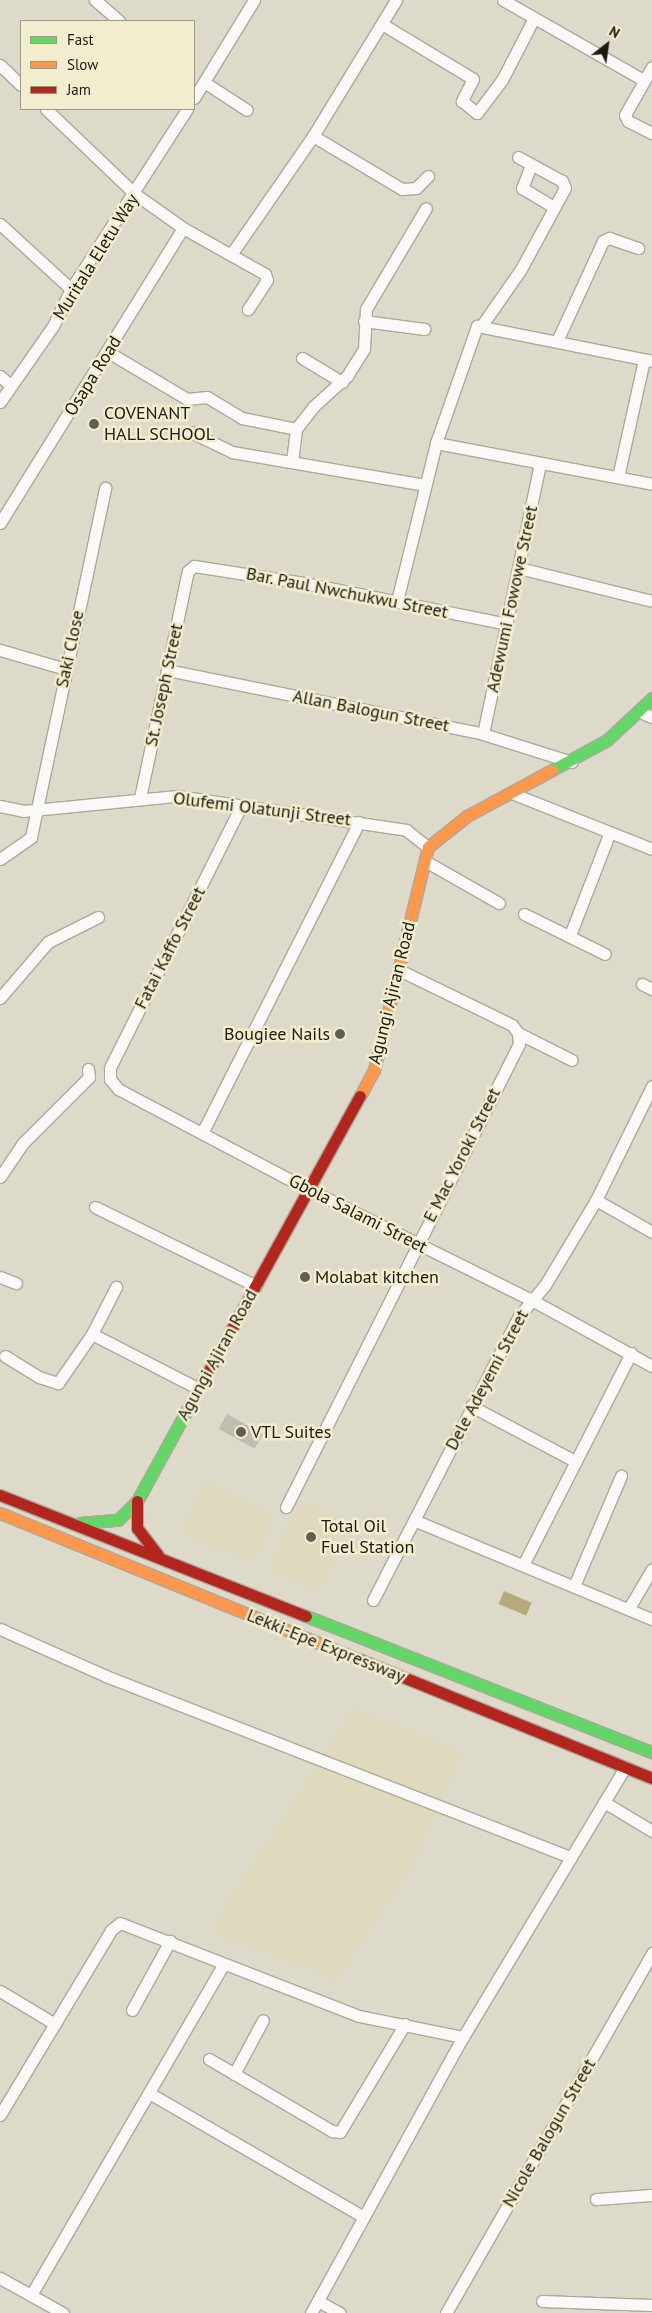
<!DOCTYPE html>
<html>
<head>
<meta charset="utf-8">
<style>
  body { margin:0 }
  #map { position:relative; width:652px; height:2313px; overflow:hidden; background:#dedaca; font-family:"PT Sans",sans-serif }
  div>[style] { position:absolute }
  .built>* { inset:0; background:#dfd9be }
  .water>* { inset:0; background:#b4aa7a; transform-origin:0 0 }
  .building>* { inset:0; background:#bfbcb0; transform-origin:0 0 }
  .roads { filter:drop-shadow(1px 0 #aba89c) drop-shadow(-1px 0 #aba89c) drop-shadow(0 1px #aba89c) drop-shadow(0 -1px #aba89c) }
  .street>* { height:11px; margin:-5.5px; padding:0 5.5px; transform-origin:5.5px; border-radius:5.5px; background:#faf9f7 }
  .fast>* { height:11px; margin:-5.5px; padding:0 5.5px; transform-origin:5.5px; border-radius:5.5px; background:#63d668 }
  .slow>* { height:11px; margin:-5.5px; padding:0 5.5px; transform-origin:5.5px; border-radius:5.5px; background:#ff974d }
  .jam>* { height:11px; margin:-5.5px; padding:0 5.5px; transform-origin:5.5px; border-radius:5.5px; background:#b3261e }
  .dots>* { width:14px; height:14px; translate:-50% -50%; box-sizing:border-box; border:2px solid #f3edcf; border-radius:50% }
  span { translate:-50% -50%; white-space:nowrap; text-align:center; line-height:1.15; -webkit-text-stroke:5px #f3edcf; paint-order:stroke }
  .street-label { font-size:18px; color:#1d1b11 }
  .poi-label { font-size:18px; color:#1d1b11 }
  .left { translate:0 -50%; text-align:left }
  .right { translate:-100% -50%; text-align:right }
  .legend { position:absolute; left:20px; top:20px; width:175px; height:90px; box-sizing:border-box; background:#f3edcf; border:1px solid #9d9983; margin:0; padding:6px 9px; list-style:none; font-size:15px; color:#1d1b11 }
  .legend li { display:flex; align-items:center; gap:10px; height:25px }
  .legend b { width:25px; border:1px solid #9d9983 }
  .north { position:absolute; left:582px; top:20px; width:50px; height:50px; -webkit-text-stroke:4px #f3edcf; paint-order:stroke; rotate:30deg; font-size:14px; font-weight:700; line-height:20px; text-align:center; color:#1d1b11 }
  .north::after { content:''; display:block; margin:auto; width:18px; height:22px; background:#1d1b11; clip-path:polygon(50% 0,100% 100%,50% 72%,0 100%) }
</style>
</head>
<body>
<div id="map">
  <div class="built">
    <div style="clip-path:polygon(208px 1481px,274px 1515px,253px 1562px,181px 1533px)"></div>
    <div style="clip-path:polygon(302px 1500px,346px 1523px,333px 1547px,339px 1550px,318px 1591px,269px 1568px)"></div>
    <div style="clip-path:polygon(354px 1708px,462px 1752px,414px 1861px,338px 1980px,210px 1931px)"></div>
  </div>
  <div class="water">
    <div style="left:504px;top:1591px;width:30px;height:14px;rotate:23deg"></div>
  </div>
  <div class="building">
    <div style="left:227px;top:1414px;width:41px;height:17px;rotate:29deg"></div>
  </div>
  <div class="roads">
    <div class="street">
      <div style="left:95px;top:0;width:32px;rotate:41deg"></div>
      <div style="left:503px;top:0;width:161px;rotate:29.7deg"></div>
      <div style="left:382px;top:24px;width:106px;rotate:31.1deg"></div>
      <div style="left:473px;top:79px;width:25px;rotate:117deg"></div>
      <div style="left:462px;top:101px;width:19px;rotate:39deg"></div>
      <div style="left:477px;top:113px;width:41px;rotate:-52.9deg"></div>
      <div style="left:502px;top:80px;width:70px;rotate:-62.7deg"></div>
      <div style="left:0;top:65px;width:29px;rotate:44deg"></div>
      <div style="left:652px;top:67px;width:55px;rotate:119.4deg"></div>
      <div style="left:625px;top:115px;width:7px;rotate:63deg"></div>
      <div style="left:628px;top:121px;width:27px;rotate:27deg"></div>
      <div style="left:204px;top:82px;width:51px;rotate:33.1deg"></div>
      <div style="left:194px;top:98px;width:115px;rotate:-58.5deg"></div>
      <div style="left:46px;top:109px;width:123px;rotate:43.7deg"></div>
      <div style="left:135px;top:194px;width:59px;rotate:35.3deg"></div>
      <div style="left:183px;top:228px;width:94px;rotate:29.3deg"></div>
      <div style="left:265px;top:274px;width:6px;rotate:72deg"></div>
      <div style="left:267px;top:280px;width:35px;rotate:123deg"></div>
      <div style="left:313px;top:136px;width:104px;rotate:30.8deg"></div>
      <div style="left:402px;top:189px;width:14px;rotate:-4deg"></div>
      <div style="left:416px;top:188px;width:17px;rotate:-45deg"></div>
      <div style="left:531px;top:165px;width:25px;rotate:111deg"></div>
      <div style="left:522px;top:188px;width:37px;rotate:31deg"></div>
      <div style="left:0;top:224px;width:96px;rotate:42.5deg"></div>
      <div style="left:232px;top:253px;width:142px;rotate:-55.3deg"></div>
      <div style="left:313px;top:136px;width:159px;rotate:-58.6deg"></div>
      <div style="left:364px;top:321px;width:61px;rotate:7.6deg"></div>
      <div style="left:482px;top:325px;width:68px;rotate:-55.1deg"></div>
      <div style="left:521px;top:269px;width:92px;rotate:-61.5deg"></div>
      <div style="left:565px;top:188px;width:8px;rotate:-113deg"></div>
      <div style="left:562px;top:181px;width:50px;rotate:-151.4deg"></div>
      <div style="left:557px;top:341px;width:110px;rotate:-65.3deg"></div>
      <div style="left:603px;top:241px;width:7px;rotate:-27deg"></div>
      <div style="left:609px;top:238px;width:31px;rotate:19deg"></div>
      <div style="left:108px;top:352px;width:92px;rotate:30.7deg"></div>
      <div style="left:187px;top:399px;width:20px;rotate:-6deg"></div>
      <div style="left:207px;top:397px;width:41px;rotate:31deg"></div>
      <div style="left:242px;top:418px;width:55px;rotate:11.5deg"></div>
      <div style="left:302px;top:358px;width:47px;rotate:31deg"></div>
      <div style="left:0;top:376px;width:13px;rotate:42deg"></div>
      <div style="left:0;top:402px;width:93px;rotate:-55.1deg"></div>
      <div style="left:53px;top:326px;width:41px;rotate:-64.1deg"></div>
      <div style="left:71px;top:289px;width:214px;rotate:-57.2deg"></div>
      <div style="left:191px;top:432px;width:46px;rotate:26deg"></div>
      <div style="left:232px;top:452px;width:196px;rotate:9.7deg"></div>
      <div style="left:436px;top:443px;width:220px;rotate:10.7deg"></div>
      <div style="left:292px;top:462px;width:33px;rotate:-83deg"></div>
      <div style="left:296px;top:429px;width:29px;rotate:-52deg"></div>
      <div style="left:314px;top:406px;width:45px;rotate:-42.3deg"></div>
      <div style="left:347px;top:376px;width:32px;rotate:-58deg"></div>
      <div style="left:364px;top:349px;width:40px;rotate:-87.1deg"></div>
      <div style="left:366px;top:309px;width:117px;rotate:-59.3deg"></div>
      <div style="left:618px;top:477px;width:120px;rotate:-77.5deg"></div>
      <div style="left:0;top:523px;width:347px;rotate:-58.2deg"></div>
      <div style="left:519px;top:568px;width:137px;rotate:13.9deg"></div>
      <div style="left:397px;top:601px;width:163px;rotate:-76.1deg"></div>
      <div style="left:436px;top:443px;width:124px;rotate:-70.7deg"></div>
      <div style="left:477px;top:326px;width:178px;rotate:11.3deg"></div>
      <div style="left:0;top:650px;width:69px;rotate:16.1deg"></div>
      <div style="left:167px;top:670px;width:322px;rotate:11.4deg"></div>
      <div style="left:483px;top:734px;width:93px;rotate:17.5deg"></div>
      <div style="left:640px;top:712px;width:13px;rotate:23deg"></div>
      <div style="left:483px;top:734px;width:276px;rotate:-78.1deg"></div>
      <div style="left:514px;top:794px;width:149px;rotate:21.7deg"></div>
      <div style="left:140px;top:798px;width:232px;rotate:-78.1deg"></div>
      <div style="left:188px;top:571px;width:8px;rotate:-40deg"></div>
      <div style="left:194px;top:566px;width:111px;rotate:8.8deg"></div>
      <div style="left:304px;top:583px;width:207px;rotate:11.4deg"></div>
      <div style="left:0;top:806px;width:24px;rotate:12deg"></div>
      <div style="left:23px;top:811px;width:155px;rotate:-5.6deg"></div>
      <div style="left:177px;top:796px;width:232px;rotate:8.4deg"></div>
      <div style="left:406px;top:830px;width:28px;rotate:38deg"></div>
      <div style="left:241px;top:806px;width:293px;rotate:116.6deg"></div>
      <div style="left:110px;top:1068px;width:11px;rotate:90deg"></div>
      <div style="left:110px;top:1079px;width:13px;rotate:51deg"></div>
      <div style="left:118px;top:1089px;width:215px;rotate:27.8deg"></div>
      <div style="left:308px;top:1189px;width:248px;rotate:26.4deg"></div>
      <div style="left:530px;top:1299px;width:139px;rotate:28.8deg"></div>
      <div style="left:0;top:859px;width:38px;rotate:-35deg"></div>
      <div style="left:31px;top:837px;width:357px;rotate:-78deg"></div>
      <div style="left:425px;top:861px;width:85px;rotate:29.6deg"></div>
      <div style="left:524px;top:914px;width:90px;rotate:26.3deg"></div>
      <div style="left:570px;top:935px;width:110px;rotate:-68.8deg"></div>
      <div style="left:642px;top:984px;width:11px;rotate:27deg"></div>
      <div style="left:0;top:998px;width:74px;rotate:-49.4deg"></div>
      <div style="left:48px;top:942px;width:56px;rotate:-26.6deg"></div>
      <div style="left:518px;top:1033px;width:60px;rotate:26.6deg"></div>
      <div style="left:203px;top:1131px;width:346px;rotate:-63.2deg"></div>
      <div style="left:0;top:1177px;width:40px;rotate:-56deg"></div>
      <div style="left:22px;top:1144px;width:95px;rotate:-45deg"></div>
      <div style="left:89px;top:1077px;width:8px;rotate:-97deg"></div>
      <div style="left:596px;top:1200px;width:64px;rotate:29.7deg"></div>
      <div style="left:95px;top:1207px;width:179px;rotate:26.1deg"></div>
      <div style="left:0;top:1277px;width:17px;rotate:21deg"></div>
      <div style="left:92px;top:1334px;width:118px;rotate:27.2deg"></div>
      <div style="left:5px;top:1356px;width:40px;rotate:32deg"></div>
      <div style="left:39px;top:1377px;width:20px;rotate:18deg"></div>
      <div style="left:58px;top:1383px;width:60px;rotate:-55.2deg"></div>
      <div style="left:92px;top:1334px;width:53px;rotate:-62.9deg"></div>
      <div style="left:471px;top:1406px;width:118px;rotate:27.9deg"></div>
      <div style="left:286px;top:1507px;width:518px;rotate:-63.29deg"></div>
      <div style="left:519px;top:1044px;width:11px;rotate:-95deg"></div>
      <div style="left:518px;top:1033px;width:10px;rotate:-127deg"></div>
      <div style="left:512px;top:1025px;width:126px;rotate:-154deg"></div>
      <div style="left:416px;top:1521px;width:256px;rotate:22.6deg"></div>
      <div style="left:523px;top:1565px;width:238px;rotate:-63deg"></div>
      <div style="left:574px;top:1586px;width:120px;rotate:-66.9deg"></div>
      <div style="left:373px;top:1600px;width:319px;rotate:-62.8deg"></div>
      <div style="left:519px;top:1316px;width:40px;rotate:-50deg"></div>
      <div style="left:545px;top:1285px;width:99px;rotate:-59deg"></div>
      <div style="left:596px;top:1200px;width:127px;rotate:-63.8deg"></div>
      <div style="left:629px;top:1608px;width:45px;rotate:-59.5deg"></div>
      <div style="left:0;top:1629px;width:116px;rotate:23.9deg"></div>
      <div style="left:106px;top:1676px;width:499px;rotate:21.3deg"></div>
      <div style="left:604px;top:1802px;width:56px;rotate:31.1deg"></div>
      <div style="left:0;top:1991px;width:64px;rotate:31deg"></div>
      <div style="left:132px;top:2010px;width:79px;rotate:-61.2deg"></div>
      <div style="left:209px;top:2059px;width:143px;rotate:30.3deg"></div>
      <div style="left:332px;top:2131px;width:8px;rotate:7deg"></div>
      <div style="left:340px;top:2132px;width:126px;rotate:-59deg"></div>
      <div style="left:234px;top:2074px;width:61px;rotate:-61.8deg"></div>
      <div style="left:149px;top:2093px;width:248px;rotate:30deg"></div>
      <div style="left:0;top:2115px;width:216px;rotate:-59deg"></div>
      <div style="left:111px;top:1930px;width:11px;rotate:-38deg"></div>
      <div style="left:120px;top:1923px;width:256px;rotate:21.3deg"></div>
      <div style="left:359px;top:2016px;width:106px;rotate:11.4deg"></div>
      <div style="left:596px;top:2199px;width:56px;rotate:-4.1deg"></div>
      <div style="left:0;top:2278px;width:72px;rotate:29.1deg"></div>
      <div style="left:31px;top:2295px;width:383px;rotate:-59.8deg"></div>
      <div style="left:318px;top:2301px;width:25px;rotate:29deg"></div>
      <div style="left:542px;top:2301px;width:110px;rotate:2.1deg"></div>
      <div style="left:311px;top:2313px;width:315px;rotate:-61.2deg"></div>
      <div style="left:463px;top:2037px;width:315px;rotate:-59deg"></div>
      <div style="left:446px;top:2313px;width:415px;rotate:-60.2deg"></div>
    </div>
    <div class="fast">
      <div style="left:552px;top:770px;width:63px;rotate:-28.6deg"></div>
      <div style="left:607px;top:740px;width:62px;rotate:-43deg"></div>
      <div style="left:80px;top:1523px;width:38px;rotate:-5deg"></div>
      <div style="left:118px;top:1520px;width:27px;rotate:-45deg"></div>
      <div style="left:137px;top:1501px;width:147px;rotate:-61.2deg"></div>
      <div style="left:306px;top:1616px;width:372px;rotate:21.5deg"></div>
    </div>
    <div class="slow">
      <div style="left:360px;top:1096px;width:30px;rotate:-62deg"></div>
      <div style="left:374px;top:1070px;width:229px;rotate:-76.4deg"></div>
      <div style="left:428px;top:847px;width:50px;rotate:-38.5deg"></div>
      <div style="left:467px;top:816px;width:97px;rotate:-28.4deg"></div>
      <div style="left:0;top:1513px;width:390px;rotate:22.2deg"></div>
    </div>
    <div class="jam">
      <div style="left:208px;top:1372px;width:315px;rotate:-61.2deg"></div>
      <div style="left:0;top:1495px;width:329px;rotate:21.6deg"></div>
      <div style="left:137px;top:1501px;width:27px;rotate:90deg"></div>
      <div style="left:137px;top:1528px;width:34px;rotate:52deg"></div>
      <div style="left:361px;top:1660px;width:314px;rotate:22.1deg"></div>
    </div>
  </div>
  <div class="dots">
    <div style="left:94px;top:424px;background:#615e52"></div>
    <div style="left:340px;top:1034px;background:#615e52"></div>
    <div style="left:305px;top:1277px;background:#615e52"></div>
    <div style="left:241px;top:1432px;background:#615e52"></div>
    <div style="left:311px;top:1537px;background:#615e52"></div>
  </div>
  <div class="street-label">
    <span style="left:96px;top:257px;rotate:-58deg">Muritala Eletu Way</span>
    <span style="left:93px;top:376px;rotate:-58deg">Osapa Road</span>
    <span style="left:347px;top:593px;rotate:11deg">Bar. Paul Nwchukwu Street</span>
    <span style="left:512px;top:599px;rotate:-78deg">Adewumi Fowowe Street</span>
    <span style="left:70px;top:649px;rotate:-78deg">Saki Close</span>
    <span style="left:164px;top:685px;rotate:-78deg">St. Joseph Street</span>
    <span style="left:371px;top:711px;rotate:11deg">Allan Balogun Street</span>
    <span style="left:262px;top:809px;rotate:7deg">Olufemi Olatunji Street</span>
    <span style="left:170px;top:948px;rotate:-63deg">Fatai Kaffo Street</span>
    <span style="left:392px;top:993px;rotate:-76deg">Agungi Ajiran Road</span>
    <span style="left:462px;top:1155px;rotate:-63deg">E Mac Yoroki Street</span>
    <span style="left:358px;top:1214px;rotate:27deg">Gbola Salami Street</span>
    <span style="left:217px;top:1355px;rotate:-61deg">Agungi Ajiran Road</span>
    <span style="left:487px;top:1380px;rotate:-62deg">Dele Adeyemi Street</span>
    <span style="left:326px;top:1646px;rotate:22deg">Lekki-Epe Expressway</span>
    <span style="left:549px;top:2133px;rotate:-60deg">Nicole Balogun Street</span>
  </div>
  <div class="poi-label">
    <span class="left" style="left:104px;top:424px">COVENANT<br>HALL SCHOOL</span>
    <span class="right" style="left:330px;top:1034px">Bougiee Nails</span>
    <span class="left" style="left:315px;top:1277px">Molabat kitchen</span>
    <span class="left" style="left:251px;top:1432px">VTL Suites</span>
    <span class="left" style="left:321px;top:1537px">Total Oil<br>Fuel Station</span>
  </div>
  <ul class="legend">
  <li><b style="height:6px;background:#63d668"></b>Fast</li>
  <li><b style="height:6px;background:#ff974d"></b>Slow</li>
  <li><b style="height:6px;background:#b3261e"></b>Jam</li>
  </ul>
  <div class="north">N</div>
</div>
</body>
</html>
